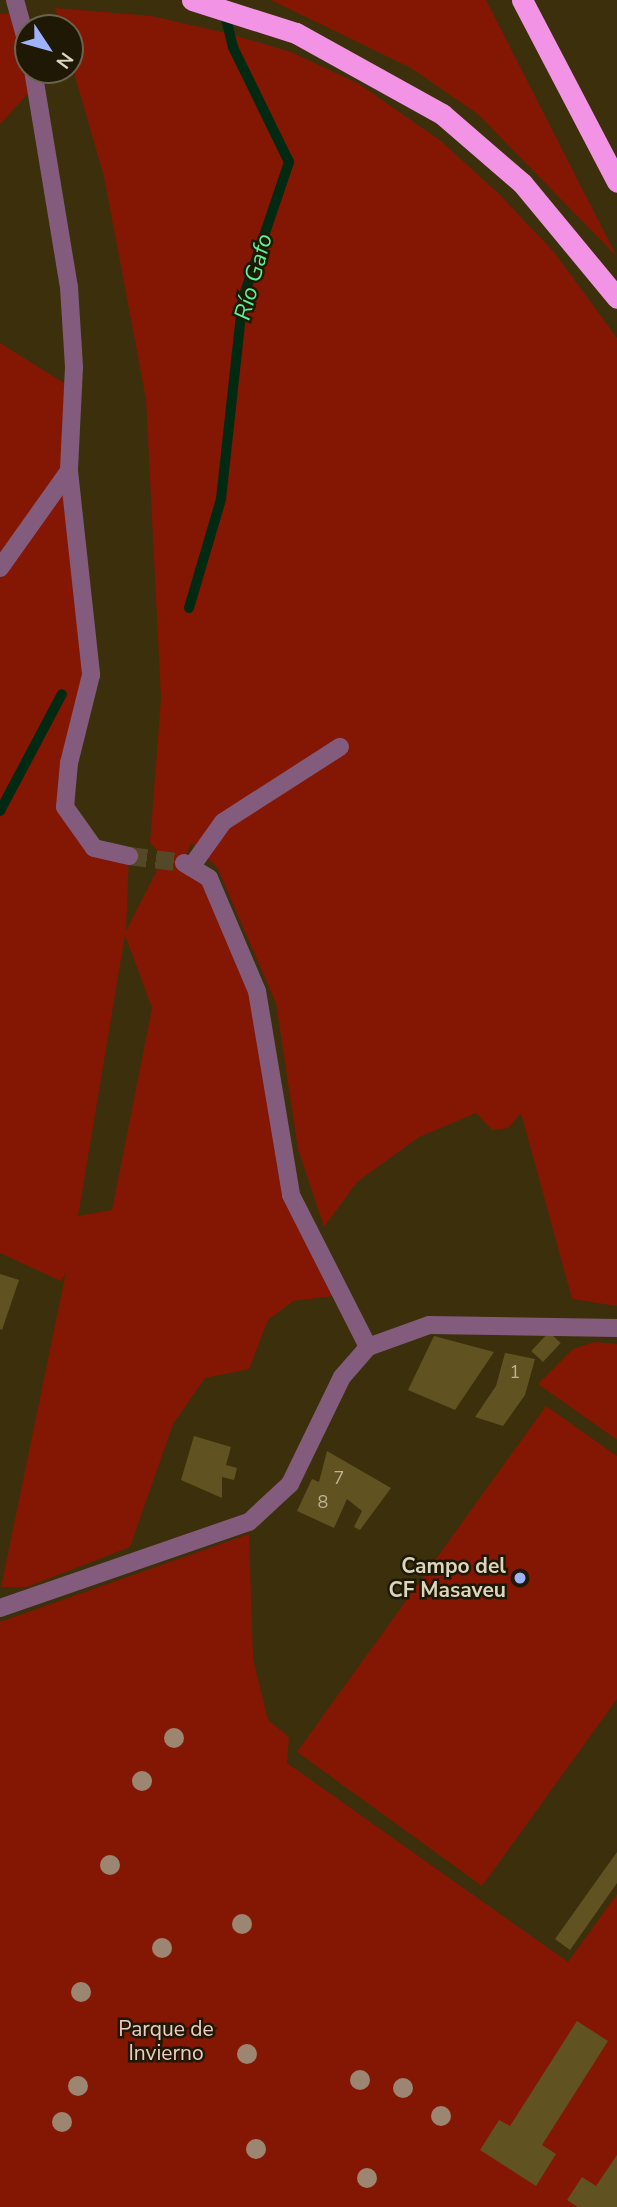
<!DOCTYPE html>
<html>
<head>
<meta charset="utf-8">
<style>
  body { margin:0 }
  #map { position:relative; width:617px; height:2207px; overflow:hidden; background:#3b300b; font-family:"Nunito Sans",sans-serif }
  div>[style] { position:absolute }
  .green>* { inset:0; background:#831704 }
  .stream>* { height:10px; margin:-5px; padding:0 5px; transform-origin:5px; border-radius:5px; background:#022911 }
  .building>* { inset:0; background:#615222; transform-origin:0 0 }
  .minor-tunnel>* { height:18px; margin-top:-9px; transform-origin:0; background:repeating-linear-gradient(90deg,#534926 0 18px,transparent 0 27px) }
  .minor>* { height:18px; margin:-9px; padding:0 9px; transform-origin:9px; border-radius:9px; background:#835c7d }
  .highway>* { height:21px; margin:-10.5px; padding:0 10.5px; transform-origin:10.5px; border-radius:10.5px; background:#f393e6 }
  .trees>* { width:20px; height:20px; margin:-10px; border-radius:50%; background:#9c8671 }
  .dots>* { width:19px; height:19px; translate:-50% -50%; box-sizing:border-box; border:4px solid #1f1805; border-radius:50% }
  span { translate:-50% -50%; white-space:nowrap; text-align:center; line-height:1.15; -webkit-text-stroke:5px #1f1805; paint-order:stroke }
  .number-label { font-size:18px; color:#bdb496 }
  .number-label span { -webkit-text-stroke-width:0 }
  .poi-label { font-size:21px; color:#dcd4bc; font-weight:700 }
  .right { translate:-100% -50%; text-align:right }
  .park-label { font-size:21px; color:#ecccc5 }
  .water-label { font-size:23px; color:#5cf191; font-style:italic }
  .north { position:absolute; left:14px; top:14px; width:70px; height:70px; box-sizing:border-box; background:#1f1805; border:2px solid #6b634e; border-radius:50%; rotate:126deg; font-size:19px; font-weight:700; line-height:28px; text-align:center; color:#dcd4bc }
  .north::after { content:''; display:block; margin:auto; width:24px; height:32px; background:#9fb3fd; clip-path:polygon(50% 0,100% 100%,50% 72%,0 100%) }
</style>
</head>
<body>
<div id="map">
  <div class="green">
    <div style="clip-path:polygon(271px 0,486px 0,617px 257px,479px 115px,411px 68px)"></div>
    <div style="clip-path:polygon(evenodd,55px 8px,152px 16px,230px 34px,291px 52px,359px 84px,441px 141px,498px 193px,554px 252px,617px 338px,617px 1306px,572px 1299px,521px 1113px,508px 1128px,492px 1130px,476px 1113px,419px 1137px,357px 1182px,324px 1227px,298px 1149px,276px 1003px,217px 867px,191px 843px,184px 863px,209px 878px,257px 991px,283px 1167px,342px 1295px,293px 1301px,268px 1320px,249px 1369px,205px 1378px,173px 1424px,130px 1547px,27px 1587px,1px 1587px,66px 1272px,61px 1281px,0 1253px,0 343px,72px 388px,68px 427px,89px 626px,65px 807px,94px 848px,129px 856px,126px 931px,163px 858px,150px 842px,161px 698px,146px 399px,104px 177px,70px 59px,70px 28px,61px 28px,55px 8px,125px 935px,152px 1008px,112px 1210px,78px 1216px,125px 935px)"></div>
    <div style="clip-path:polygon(19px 12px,36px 85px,0 124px,0 14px)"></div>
    <div style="clip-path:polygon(595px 1342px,617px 1344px,617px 1440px,538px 1384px,573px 1349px)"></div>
    <div style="clip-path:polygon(546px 1406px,617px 1456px,617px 1699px,482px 1886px,297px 1752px)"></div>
    <div style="clip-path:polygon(249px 1534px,253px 1659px,268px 1720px,289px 1737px,287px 1763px,568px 1962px,617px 1894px,617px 2207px,0 2207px,0 1622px)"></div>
  </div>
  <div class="stream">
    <div style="left:189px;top:608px;width:114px;rotate:-73.6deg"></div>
    <div style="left:221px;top:499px;width:202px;rotate:-83.8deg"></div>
    <div style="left:243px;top:298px;width:144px;rotate:-71.3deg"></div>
    <div style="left:289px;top:162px;width:128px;rotate:-116deg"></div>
    <div style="left:233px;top:47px;width:37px;rotate:-104deg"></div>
    <div style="left:0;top:811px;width:132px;rotate:-62.1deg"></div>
  </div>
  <div class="building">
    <div style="clip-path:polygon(0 1274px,19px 1280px,2px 1330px,0 1329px)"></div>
    <div style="left:549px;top:1332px;width:16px;height:26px;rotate:43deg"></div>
    <div style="clip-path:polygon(434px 1336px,494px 1352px,455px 1410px,408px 1390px)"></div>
    <div style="clip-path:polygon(505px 1353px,535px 1359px,525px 1395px,503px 1426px,475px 1417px,496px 1386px)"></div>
    <div style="clip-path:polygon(194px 1436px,231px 1447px,226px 1465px,237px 1468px,234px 1480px,222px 1477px,222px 1498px,181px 1480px)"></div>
    <div style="clip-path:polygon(327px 1451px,391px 1488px,360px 1530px,354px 1527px,362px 1511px,347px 1499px,334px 1528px,297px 1511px,312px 1479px,319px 1482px)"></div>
    <div style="clip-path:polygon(617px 1852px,617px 1883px,570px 1950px,555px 1939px)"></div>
    <div style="clip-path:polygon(577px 2021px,608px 2041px,542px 2145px,556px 2154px,536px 2186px,480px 2150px,499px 2120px,510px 2126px)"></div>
    <div style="clip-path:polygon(617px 2155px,617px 2207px,578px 2207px,567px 2200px,582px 2177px,596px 2186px)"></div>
  </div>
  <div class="minor-tunnel">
    <div style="left:129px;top:856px;width:55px;rotate:7.3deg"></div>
  </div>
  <div class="minor">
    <div style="left:15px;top:0;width:49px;rotate:74.5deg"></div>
    <div style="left:33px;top:70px;width:220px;rotate:80.6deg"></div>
    <div style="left:69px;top:287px;width:80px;rotate:86.4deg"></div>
    <div style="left:74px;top:367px;width:104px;rotate:92.8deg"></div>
    <div style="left:69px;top:471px;width:205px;rotate:83.8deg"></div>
    <div style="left:91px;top:675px;width:91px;rotate:104deg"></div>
    <div style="left:69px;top:763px;width:44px;rotate:95.2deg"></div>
    <div style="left:65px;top:807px;width:50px;rotate:54.7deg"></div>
    <div style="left:94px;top:848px;width:36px;rotate:13deg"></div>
    <div style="left:0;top:568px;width:119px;rotate:-54.6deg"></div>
    <div style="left:184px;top:863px;width:29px;rotate:31deg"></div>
    <div style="left:209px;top:878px;width:123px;rotate:67deg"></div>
    <div style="left:257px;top:991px;width:207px;rotate:80.5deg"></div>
    <div style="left:291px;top:1195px;width:170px;rotate:63.1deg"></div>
    <div style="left:191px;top:867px;width:55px;rotate:-54.6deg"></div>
    <div style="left:223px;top:822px;width:139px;rotate:-32.7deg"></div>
    <div style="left:0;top:1608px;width:263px;rotate:-19.1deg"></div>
    <div style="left:249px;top:1522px;width:56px;rotate:-42.8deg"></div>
    <div style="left:290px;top:1484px;width:119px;rotate:-64.1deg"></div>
    <div style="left:342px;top:1377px;width:40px;rotate:-49deg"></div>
    <div style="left:368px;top:1347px;width:65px;rotate:-19.8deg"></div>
    <div style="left:429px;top:1325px;width:188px;rotate:0.9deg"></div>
  </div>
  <div class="highway">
    <div style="left:192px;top:0;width:109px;rotate:17.6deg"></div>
    <div style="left:296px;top:33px;width:167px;rotate:29deg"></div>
    <div style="left:442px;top:114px;width:106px;rotate:40.8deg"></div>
    <div style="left:522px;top:183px;width:149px;rotate:50.4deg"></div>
    <div style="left:522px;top:0;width:205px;rotate:62.4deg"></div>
  </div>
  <div class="trees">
    <div style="left:174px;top:1738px"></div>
    <div style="left:142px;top:1781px"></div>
    <div style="left:110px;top:1865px"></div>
    <div style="left:242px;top:1924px"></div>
    <div style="left:162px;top:1948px"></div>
    <div style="left:81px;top:1992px"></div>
    <div style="left:247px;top:2054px"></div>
    <div style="left:360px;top:2080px"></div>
    <div style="left:78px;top:2086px"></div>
    <div style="left:403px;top:2088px"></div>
    <div style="left:441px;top:2116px"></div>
    <div style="left:62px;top:2122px"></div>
    <div style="left:256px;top:2149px"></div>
    <div style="left:367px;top:2178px"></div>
  </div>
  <div class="dots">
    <div style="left:520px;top:1578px;background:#9fb3fd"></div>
  </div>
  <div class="number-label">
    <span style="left:515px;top:1372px">1</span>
    <span style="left:339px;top:1478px">7</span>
    <span style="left:323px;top:1502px">8</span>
  </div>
  <div class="poi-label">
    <span class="right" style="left:506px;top:1578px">Campo del<br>CF Masaveu</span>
  </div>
  <div class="park-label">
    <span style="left:166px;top:2041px">Parque de<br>Invierno</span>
  </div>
  <div class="water-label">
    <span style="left:254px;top:277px;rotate:-75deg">Río Gafo</span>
  </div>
  <div class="north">N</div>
</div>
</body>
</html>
